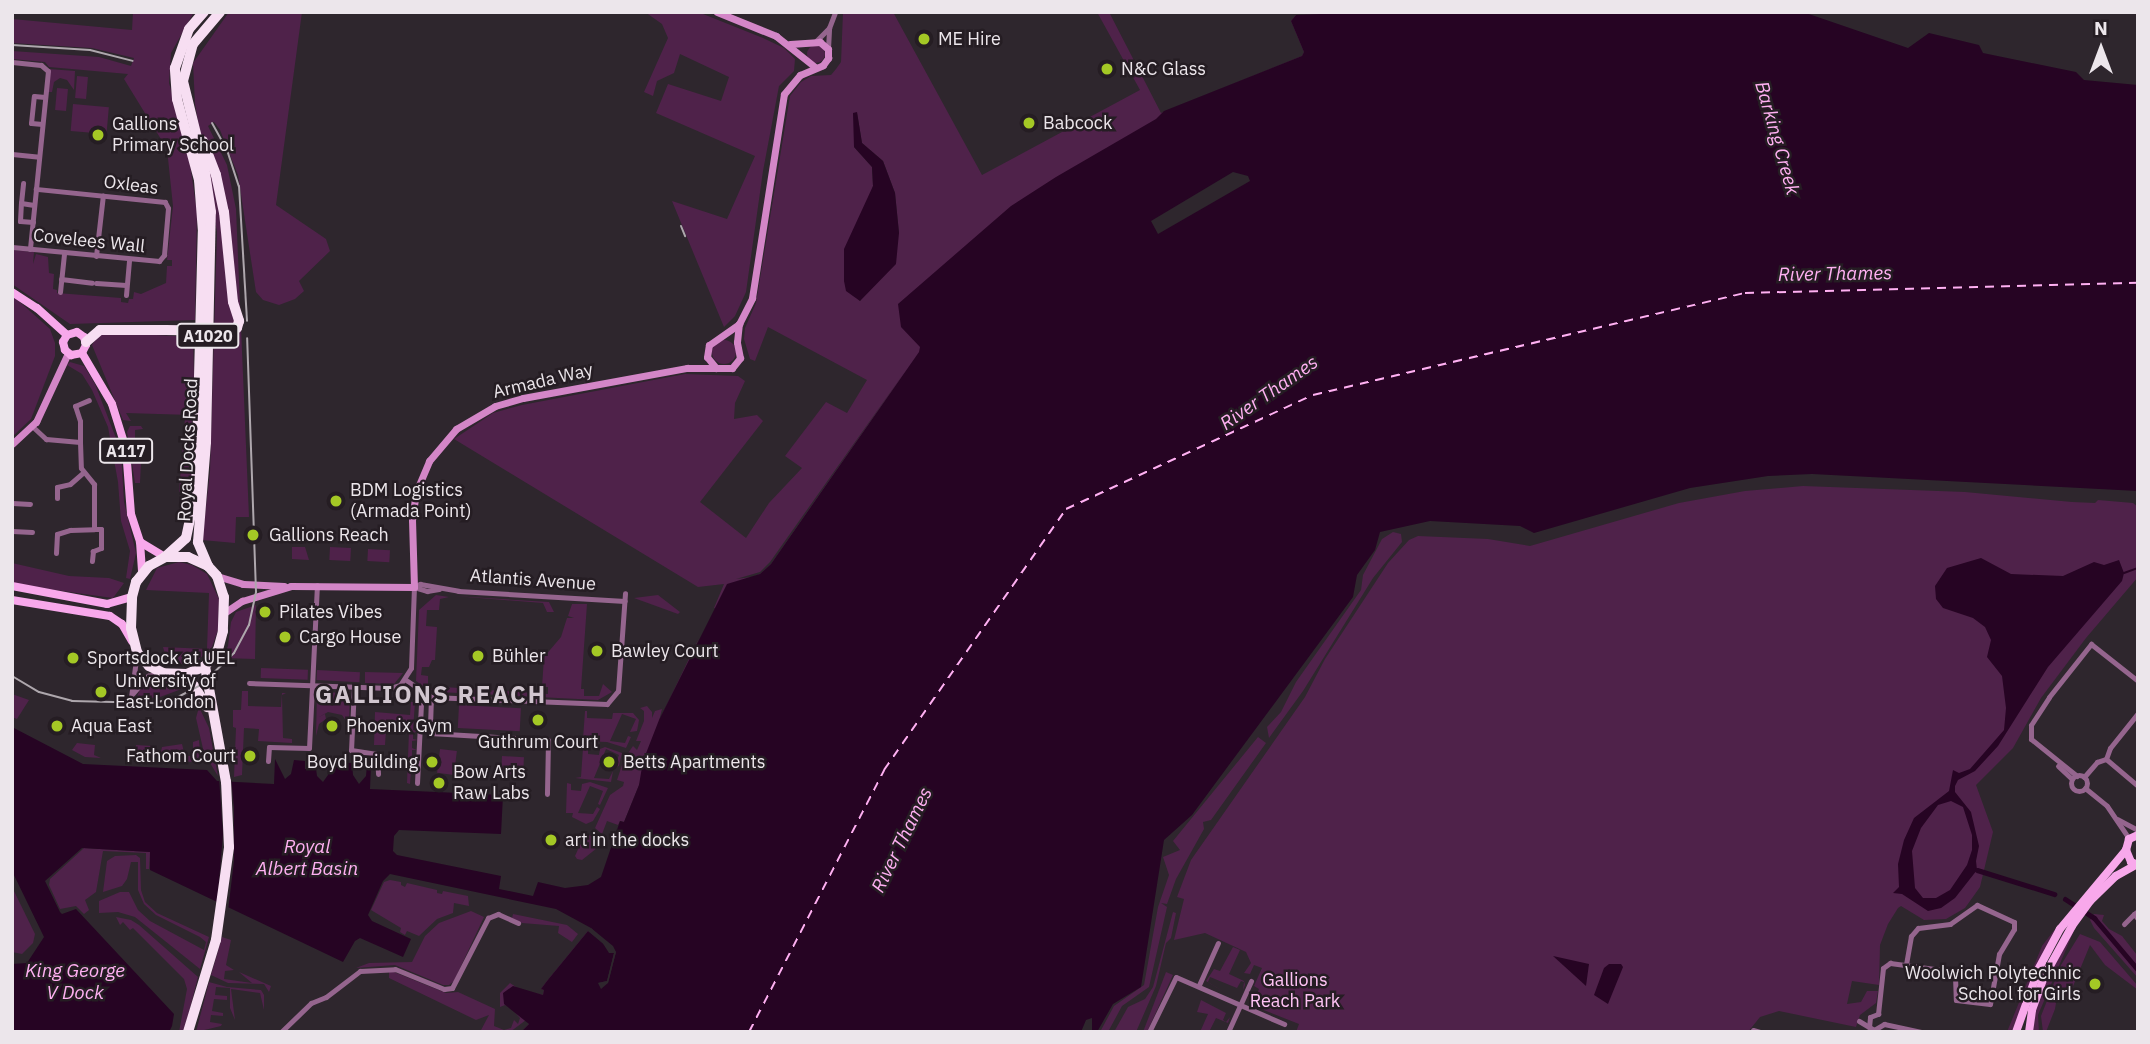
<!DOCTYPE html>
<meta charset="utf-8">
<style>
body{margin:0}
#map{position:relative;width:2150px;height:1044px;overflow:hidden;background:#2e262d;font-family:"IBM Plex Sans",sans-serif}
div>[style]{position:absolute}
.green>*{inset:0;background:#4f224a;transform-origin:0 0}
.round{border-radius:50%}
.water>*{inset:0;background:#260423}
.pier>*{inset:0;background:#2e262d}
.stream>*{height:2px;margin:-1px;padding:0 1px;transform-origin:1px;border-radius:1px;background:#260423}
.canal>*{height:5px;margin:-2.5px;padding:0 2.5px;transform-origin:2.5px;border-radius:2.5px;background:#260423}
.ferry>*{height:2px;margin-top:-1px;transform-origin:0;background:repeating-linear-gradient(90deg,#ffb0f2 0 9px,transparent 0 16px)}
.street>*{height:5px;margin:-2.5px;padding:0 2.5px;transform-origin:2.5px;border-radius:2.5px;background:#95658e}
.street>.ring{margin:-2.5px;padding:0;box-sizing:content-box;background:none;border:5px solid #95658e;border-radius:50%}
.secondary>*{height:7px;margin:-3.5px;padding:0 3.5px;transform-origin:3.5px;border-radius:3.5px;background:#d386c7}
.primary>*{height:8px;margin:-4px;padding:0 4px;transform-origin:4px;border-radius:4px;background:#f8a8eb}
.highway>*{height:10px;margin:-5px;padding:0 5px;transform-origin:5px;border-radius:5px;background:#f7def2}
.tram>*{height:2px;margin:-1px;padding:0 1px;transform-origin:1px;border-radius:1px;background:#aea7ad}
.highway-bridge>*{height:10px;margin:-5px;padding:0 5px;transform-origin:5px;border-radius:5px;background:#f7def2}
.dots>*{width:19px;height:19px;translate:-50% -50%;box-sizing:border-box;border:4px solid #251d23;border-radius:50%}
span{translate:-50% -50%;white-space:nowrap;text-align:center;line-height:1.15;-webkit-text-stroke:5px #251d23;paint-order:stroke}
.shield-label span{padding:2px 5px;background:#251d23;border:2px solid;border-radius:5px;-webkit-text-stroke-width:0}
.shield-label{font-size:16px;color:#ece6eb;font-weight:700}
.poi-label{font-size:18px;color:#ece6eb}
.left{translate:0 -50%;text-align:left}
.right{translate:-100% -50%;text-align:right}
.street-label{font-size:18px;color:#ece6eb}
.park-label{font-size:18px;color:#ffc3f5}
.water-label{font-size:19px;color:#ffb0f2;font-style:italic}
.district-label{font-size:24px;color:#d1c6cf;font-weight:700;letter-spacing:2px}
.frame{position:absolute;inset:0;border:14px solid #ece6eb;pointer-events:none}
.north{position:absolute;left:2066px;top:14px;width:70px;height:70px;-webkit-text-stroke:5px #251d23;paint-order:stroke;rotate:0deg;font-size:19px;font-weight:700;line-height:28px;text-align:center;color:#ece6eb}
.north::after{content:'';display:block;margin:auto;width:24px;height:32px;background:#ece6eb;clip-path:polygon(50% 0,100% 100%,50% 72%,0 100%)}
</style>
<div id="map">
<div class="green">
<div style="clip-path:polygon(133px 12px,194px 12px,171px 53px,169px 83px,188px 150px,197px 212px,195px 320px,70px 324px,12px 284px,12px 250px,34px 252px,33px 264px,36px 254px,48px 257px,49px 273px,54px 274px,53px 289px,57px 290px,57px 293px,121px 298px,121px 302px,128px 303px,129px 299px,133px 299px,134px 292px,141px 294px,166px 283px,167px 266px,172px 266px,172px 260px,167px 260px,173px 206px,167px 149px,124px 79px,128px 74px,49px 67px,45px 62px,12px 59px,12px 51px,99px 57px,131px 66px,134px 58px,92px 48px,12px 43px,12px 19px,132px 30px)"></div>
<div style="clip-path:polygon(229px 12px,302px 12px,276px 205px,326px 239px,330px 251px,299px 281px,304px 291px,295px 299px,279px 305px,263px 300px,256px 292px,238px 175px,220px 130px,214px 122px,208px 126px,227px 165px,236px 209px,249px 517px,236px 517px,235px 543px,202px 540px,210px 472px,217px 232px,195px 104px,193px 63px)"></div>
<div style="clip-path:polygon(645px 12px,698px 12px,763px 38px,784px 48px,795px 59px,794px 71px,779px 86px,763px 171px,746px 292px,735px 316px,724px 327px,672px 201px,727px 219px,755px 156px,656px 113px,668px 84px,721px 101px,729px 77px,680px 54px,674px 73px,657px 81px,653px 96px,644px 92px,668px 38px,662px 24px)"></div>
<div style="clip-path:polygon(evenodd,843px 12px,893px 12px,982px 175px,1140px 90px,1097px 12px,1109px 12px,1161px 113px,1302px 56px,1304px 52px,1291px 21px,1296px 15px,1568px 12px,776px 618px,714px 608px,724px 584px,698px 587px,454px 439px,493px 413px,522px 405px,685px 374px,738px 376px,745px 381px,735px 403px,734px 419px,757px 415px,763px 421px,700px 502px,746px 538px,769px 503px,802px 468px,785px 456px,826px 402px,847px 413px,867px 380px,768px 327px,755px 361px,750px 359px,744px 339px,745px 328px,756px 303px,790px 96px,801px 82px,811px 76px,831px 75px,836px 69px,841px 62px,843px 12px,857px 113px,862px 143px,883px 161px,895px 193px,899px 233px,860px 301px,844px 281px,873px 186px,872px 167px,854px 147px,857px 113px,843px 12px,906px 370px,771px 564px,760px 574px,752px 577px,736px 579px,760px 572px,770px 562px,906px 370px)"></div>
<div class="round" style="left:807px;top:45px;width:18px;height:18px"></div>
<div style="clip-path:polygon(49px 69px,75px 71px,74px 90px,67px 80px,60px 78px,54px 82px,52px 92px,48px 92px)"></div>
<div style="left:77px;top:76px;width:11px;height:22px;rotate:5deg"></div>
<div style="left:57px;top:88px;width:11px;height:22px;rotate:5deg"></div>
<div style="left:73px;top:104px;width:36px;height:27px;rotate:5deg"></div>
<div style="clip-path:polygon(12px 295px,50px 329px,55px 343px,55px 356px,31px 419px,12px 437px)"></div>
<div style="clip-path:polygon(119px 333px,193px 337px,195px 415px,192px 415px,191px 487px,179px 492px,185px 418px,191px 415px,126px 413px,131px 421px,123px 420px,92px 345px,98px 335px)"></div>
<div class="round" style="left:712px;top:340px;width:24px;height:24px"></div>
<div style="clip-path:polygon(70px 362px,84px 366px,95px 384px,121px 451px,124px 502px,136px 553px,130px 579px,126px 578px,130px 551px,121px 521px,118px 482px,108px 427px,92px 390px,82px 374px,67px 365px)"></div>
<div style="clip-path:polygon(130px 426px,141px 426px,143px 429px,135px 430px,135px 449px,139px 449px,139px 460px,145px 461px,141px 462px,140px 483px,135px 483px,127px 432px)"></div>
<div style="clip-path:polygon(1803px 486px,1965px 492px,2072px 502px,2095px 503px,2098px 500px,2133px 503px,2138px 507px,2138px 577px,2086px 638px,2041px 698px,2013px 748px,1976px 785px,1993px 832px,1980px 887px,1965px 908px,1946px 919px,1924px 920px,1901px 906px,1898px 908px,1888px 924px,1880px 945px,1879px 985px,1852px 981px,1847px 1004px,1861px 1002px,1867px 991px,1878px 991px,1876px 1003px,1860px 1015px,1856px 1027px,1779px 1011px,1760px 1017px,1748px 1032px,1296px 1032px,1299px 1024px,1261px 1009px,1264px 1000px,1256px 996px,1259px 989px,1254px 986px,1262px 968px,1254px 965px,1250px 974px,1244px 973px,1251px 963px,1246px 952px,1205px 933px,1174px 940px,1184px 899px,1177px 897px,1191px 860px,1305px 697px,1325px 659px,1388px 563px,1409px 540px,1418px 536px,1488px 539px,1530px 546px,1679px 503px,1745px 491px)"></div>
<div style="clip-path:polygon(1393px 532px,1401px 534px,1402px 542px,1373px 578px,1303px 691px,1269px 738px,1267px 727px,1281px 712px,1296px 682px,1361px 590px,1363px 575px,1382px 539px)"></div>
<div style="clip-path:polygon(292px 547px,305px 547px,309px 560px,292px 559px)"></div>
<div style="left:330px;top:547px;width:21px;height:13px;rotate:3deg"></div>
<div style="left:368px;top:549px;width:22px;height:12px;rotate:3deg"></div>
<div style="clip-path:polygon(179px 562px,192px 565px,207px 574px,219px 599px,218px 630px,212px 647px,196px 662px,181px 664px,168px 664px,163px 647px,207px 649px,209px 593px,146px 590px,157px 568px)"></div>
<div style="clip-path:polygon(12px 563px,69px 576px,109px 578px,124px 583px,113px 598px,12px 584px)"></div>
<div style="clip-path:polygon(436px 595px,449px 597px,440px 599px,439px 610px,427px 610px,426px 626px,437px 627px,435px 660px,432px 660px,429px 667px,422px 667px,421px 675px,428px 676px,428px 686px,433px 690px,444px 687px,548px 694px,548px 687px,542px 687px,544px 657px,561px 637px,567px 618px,574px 618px,568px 616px,572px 604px,587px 604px,581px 689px,584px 689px,584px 696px,599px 696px,603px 684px,612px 692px,598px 700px,438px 692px,426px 688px,416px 681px,419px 610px)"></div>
<div style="clip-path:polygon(658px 595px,680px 612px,678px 614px,634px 598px)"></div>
<div style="clip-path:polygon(454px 596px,549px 602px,554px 612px,547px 612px,543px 603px)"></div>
<div style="clip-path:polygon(256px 605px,255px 659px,222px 658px,228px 646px,231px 622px,236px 612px)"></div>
<div style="clip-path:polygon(699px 638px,624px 822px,620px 821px,618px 825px,607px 821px,602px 834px,595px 828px,610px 795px,623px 786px,624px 782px,617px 780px,624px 759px,633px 746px,637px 750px,641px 741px,636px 741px,644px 721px,644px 711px,640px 708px,647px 706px,652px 712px,652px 718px,655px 711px,662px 709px,659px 721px)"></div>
<div style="left:261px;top:668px;width:47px;height:10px;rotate:2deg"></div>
<div style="left:317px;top:670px;width:43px;height:10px;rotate:3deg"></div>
<div style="clip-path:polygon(365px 672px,403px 673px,394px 684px,365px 683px)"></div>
<div style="clip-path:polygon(155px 678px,183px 684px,187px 687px,160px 697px,136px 699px,141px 687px)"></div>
<div style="clip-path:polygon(242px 691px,248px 691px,248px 706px,281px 707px,282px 693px,286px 693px,282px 695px,283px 738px,292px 739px,292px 743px,258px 741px,259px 729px,244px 728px,242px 775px,234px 777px,236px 728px,233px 727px,233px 710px,241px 710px)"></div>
<div style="clip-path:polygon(317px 692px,350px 693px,349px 725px,342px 715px,328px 712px,319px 717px,325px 714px,326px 719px,319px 724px,316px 736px)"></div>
<div style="clip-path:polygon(12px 694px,29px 700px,17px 719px,12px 717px)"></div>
<div style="clip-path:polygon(411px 702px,415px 702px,413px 730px,418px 731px,413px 733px,413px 739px,418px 740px,412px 741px,412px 748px,417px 750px,412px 750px,412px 757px,416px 758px,412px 759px,411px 768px,416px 770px,411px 770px,410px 784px,407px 783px,409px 731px,386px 730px,385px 745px,374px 745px,375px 712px,410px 715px)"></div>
<div style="left:459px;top:705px;width:62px;height:23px;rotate:3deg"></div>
<div style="clip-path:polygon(199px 707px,209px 728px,218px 776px,210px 763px,206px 762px,196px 718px)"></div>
<div style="clip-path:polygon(585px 711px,587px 711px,587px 718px,612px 719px,613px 713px,633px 713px,639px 720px,638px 726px,637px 731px,630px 732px,636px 719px,622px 714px,610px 741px,625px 743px,628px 736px,631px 737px,626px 748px,607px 742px,579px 741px,583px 739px)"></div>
<div style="clip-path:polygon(1258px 737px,1266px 743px,1211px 820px,1203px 822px,1204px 829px,1176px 879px,1167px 904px,1161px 903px,1167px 907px,1149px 987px,1122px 1006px,1108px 1032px,1100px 1032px,1114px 1006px,1144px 985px,1158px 907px,1169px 875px,1163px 857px,1180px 850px,1173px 841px)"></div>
<div style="clip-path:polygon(199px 740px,201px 762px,159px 761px,134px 759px,136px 745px,152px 746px,151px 759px,159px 761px,162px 747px,182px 744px,185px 756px,193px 756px,193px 742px)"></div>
<div style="clip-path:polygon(77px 743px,95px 745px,94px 755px,101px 758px,85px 757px,72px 750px)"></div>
<div style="clip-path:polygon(605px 747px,622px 753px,619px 766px,614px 768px,619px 755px,606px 749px,594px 778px,609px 779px,613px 771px,611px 782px,575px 778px,581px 777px,583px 748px,588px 748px,588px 754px,599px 755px,600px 749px)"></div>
<div style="left:440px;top:749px;width:17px;height:24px;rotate:7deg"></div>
<div style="left:502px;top:756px;width:22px;height:18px;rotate:3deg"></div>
<div style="clip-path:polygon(590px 782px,608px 788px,600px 805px,598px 804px,603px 791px,590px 786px,578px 813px,593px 814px,597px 807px,600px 809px,593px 821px,586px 824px,572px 817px,573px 813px,566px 813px,567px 783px,571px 784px,571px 790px,581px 791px,582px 784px)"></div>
<div style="clip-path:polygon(589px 835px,599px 842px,597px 848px,582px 860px,577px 859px,575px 856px,580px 845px)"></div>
<div style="clip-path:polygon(84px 848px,150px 852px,149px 869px,146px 869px,146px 853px,103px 851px,96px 892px,85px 900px,89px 910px,84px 914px,76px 906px,60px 909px,49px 885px,50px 879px)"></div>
<div style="clip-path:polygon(136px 855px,140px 858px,141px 890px,145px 902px,157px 913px,209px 937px,200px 969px,135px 917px,118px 912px,99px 913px,99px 901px,120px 892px,129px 892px,138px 910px,150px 921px,204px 950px,206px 942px,200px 937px,156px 915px,144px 904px,138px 890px,138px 862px,131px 862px,127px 879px,122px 886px,103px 892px,107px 861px,115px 856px)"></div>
<div style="clip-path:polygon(390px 880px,401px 882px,401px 885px,405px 887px,407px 883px,437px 890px,437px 893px,442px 894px,443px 891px,468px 896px,469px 906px,454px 903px,453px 913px,437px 919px,419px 936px,407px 931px,405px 935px,400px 932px,401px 928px,371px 910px,384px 882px)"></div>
<div style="clip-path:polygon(12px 887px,35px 934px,33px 943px,22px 954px,12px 952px)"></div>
<div style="clip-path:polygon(471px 911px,484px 917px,454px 981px,449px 985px,443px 985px,395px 965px,356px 968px,369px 963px,412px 962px,425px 936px,439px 923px)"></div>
<div style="clip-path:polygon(1173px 912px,1176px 913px,1171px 938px,1166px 943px,1156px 986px,1136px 1032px,1114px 1032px,1128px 1007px,1145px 999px,1153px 987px)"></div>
<div style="clip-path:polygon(513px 914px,567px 925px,578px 934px,572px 942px,558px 933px,559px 926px,522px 923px,512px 918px)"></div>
<div style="clip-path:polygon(2094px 914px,2104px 915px,2102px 921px,2109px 929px,2122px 936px,2137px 955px,2138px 978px,2094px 928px,2090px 920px)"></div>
<div style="clip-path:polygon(116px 917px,131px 920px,139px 925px,198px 977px,184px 1032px,179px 1032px,187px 989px,184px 979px,133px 928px,130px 930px,123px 922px,120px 925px)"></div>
<div style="clip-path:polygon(2076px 926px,2038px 1015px,2039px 1032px,2033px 1032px,2036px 1008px,2048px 975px)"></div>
<div style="clip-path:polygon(2055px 929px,2013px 1029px,2007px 1032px,2042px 946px)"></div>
<div style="clip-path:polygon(588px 931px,599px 971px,521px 1032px,529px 1024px,526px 1020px,510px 1032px,480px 1032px,489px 1015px,476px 1020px,389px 978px,389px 972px,394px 972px,446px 993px,458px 992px,495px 1009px,494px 1026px,504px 1030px,511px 1028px,514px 1020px,518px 1024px,520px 1018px,511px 1008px,505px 1005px,500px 1007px,500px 993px,510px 983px,519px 989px,543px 995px,544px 990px,541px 989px,547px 981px)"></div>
<div style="clip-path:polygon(2080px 934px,2100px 942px,2138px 986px,2138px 990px,2105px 965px,2090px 945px,2069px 996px,2057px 997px,2055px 1009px,2046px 1032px,2043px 1032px,2041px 1016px,2061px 965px)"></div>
<div style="clip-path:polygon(222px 937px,231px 940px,226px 965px,234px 970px,225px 971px,224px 979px,252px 983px,239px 972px,271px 986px,269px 992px,264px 984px,228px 983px,211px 975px)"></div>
<div style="clip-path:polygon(1233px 947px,1240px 950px,1229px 974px,1244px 981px,1245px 985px,1243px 990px,1244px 982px,1241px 981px,1237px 988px,1210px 977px,1208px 982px,1229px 995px,1206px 981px,1214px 969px,1220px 971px)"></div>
<div style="clip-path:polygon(1166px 972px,1173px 975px,1147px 1032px,1143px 1032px)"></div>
<div style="clip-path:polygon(209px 982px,227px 987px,261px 990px,264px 995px,264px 1010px,260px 993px,231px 989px,235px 1020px,230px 1008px,230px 988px,216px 987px,215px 995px,227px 996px,227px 1000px,214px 999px,212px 1011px,223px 1013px,223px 1016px,211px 1015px,210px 1022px,222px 1024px,221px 1026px,196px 1032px)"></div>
<div style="clip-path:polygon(1201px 1000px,1226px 1013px,1223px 1020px,1226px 1022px,1230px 1017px,1228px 1023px,1216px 1018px,1209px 1032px,1200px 1032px,1208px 1014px,1197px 1012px)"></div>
</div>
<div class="water">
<div style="clip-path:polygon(1371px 12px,1803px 12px,1908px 48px,1929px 33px,1979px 45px,1983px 53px,2076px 72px,2084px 80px,2138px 85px,2138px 491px,1812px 474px,1768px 476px,1690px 488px,1534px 533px,1520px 526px,1430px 521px,1380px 532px,1375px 550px,1357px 575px,1353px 597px,1192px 815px,1164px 840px,1141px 987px,1113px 1004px,1097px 1032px,1092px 1032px,1092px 1018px,1086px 1020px,1081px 1032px,521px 1032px,529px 1024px,504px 1004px,503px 993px,513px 986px,543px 995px,544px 990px,541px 989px,547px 981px,588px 931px,614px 953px,607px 981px,598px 983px,608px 983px,616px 952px,591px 928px,556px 909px,390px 874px,383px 881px,368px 915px,372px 921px,411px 939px,403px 957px,360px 938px,355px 941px,343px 962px,150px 870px,150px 852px,82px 848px,45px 881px,60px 912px,62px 914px,76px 909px,174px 1014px,172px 1026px,169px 1032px,12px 1032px,12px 964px,27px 963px,44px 937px,12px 871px,12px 727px,83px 764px,207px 770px,217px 781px,274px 784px,275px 759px,285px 779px,291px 774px,294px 760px,305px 761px,305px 769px,310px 769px,310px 761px,315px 761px,317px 776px,323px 782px,328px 775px,331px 762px,352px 763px,353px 775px,359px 784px,366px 776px,367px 765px,371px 764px,370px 789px,503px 795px,501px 834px,399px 830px,394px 836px,393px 851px,397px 855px,501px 876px,499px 889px,533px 896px,538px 882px,565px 888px,588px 885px,601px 877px,620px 821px,624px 822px,639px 785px,643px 761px,659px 720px,727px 584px,760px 574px,771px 564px,919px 352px,920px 347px,901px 327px,898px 304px,1011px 206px,1056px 177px,1156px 119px,1164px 111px,1302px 56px,1304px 52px,1291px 21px,1296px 15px)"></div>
<div style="clip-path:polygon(857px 112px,862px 143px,883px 161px,895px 193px,899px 233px,896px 264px,860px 301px,846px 291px,844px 281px,844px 249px,873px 186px,872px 167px,854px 147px,853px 113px)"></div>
<div style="clip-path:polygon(evenodd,1981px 558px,2011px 574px,2063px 576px,2094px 562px,2104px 565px,2119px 560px,2124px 573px,2122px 581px,2048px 667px,1998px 746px,1975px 771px,1958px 780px,1955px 786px,1955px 792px,1971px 812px,1979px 846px,1976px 861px,1977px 870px,1955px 898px,1941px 908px,1928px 911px,1902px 894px,1893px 893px,1899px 887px,1898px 864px,1904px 840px,1914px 818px,1949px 791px,1953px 770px,1959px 773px,1970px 769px,2004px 730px,2006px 708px,2002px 676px,1987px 657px,1991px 640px,1985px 627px,1973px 618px,1943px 608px,1936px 599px,1935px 586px,1947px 568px,1981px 558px,1951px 801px,1963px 807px,1972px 835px,1972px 850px,1967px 865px,1950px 890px,1936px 898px,1923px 898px,1915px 888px,1912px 851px,1921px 828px,1938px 805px,1951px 801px)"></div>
<div style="clip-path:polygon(1553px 956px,1589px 964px,1586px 986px)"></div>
<div style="clip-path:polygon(1609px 964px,1621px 964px,1623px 967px,1608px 1004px,1594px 995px,1604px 968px)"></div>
</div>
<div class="pier">
<div style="clip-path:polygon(1233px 172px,1248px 176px,1250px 181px,1158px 234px,1151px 221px)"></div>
<div style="clip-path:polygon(219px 778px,231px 778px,234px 807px,234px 861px,228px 911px,217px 905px,223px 834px)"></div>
<div style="clip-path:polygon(591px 928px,613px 946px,616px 952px,608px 983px,601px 989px,598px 983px,607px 981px,614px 953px,609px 953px,602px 942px,588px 931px)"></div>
</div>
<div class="stream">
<div style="left:2124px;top:573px;width:15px;rotate:-20deg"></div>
</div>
<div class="canal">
<div style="left:1977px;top:870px;width:81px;rotate:17.3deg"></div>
<div style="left:2065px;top:899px;width:35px;rotate:33deg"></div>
<div style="left:2094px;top:918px;width:68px;rotate:49.8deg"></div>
</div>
<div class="ferry">
<div style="left:749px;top:1032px;width:295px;rotate:-62.7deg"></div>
<div style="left:884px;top:770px;width:318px;rotate:-55.1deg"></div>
<div style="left:1066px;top:509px;width:272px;rotate:-24.8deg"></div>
<div style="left:1313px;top:395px;width:444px;rotate:-13.3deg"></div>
<div style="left:1745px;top:293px;width:393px;rotate:-1.5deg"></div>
</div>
<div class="street">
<div style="left:815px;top:42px;width:20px;rotate:-45deg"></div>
<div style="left:828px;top:49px;width:21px;rotate:-87deg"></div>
<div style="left:829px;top:28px;width:17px;rotate:-69deg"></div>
<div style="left:12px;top:62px;width:29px;rotate:6deg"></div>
<div style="left:41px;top:65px;width:9px;rotate:41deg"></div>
<div style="left:48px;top:71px;width:179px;rotate:95.8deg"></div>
<div style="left:42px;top:124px;width:11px;rotate:-175deg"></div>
<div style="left:31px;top:123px;width:27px;rotate:-84deg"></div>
<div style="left:34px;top:96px;width:11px;rotate:5deg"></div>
<div style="left:12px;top:154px;width:27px;rotate:6deg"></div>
<div style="left:21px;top:203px;width:20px;rotate:-84deg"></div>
<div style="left:33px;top:222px;width:13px;rotate:-176deg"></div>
<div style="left:20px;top:221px;width:18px;rotate:-87deg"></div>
<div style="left:21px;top:203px;width:13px;rotate:9deg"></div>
<div style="left:12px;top:247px;width:148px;rotate:5.4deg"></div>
<div style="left:159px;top:261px;width:8px;rotate:-50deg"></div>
<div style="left:164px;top:255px;width:47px;rotate:-85.1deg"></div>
<div style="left:168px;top:208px;width:7px;rotate:-117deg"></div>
<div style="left:165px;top:202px;width:130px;rotate:-174.2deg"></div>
<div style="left:96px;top:256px;width:61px;rotate:-83.5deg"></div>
<div style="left:61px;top:279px;width:31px;rotate:7deg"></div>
<div style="left:96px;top:283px;width:30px;rotate:4deg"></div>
<div style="left:60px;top:292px;width:39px;rotate:-84deg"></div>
<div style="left:126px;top:295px;width:36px;rotate:-85deg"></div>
<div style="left:33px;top:427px;width:18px;rotate:43deg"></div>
<div style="left:46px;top:439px;width:34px;rotate:5deg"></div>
<div style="left:80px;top:442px;width:26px;rotate:88deg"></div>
<div style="left:81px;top:468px;width:21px;rotate:51deg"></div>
<div style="left:94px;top:484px;width:45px;rotate:90deg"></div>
<div style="left:94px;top:529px;width:7px"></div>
<div style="left:101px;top:529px;width:19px;rotate:90deg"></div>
<div style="left:101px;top:548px;width:9px;rotate:159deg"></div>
<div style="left:93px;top:551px;width:10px;rotate:96deg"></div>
<div style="left:80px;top:442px;width:21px;rotate:-90deg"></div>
<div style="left:80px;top:421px;width:16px;rotate:-108deg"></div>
<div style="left:75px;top:406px;width:15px;rotate:-23deg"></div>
<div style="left:57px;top:498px;width:11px;rotate:-90deg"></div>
<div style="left:57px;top:487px;width:13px;rotate:-13deg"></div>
<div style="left:70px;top:484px;width:18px;rotate:-41deg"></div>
<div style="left:12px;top:503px;width:18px;rotate:3deg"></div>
<div style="left:12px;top:531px;width:20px;rotate:3deg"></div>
<div style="left:56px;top:553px;width:19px;rotate:-87deg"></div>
<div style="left:57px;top:534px;width:14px;rotate:-17deg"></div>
<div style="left:70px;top:530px;width:24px;rotate:-2deg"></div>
<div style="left:414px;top:587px;width:7px;rotate:-27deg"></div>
<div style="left:420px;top:584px;width:39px;rotate:10deg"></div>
<div style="left:458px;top:591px;width:167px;rotate:3.4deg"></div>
<div style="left:414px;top:587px;width:14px;rotate:17deg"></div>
<div style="left:427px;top:591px;width:12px;rotate:-9deg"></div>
<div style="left:406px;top:680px;width:30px;rotate:34deg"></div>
<div style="left:431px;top:697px;width:176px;rotate:2.3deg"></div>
<div style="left:607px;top:704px;width:17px;rotate:-50deg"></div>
<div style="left:618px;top:691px;width:98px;rotate:-85.9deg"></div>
<div style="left:249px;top:683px;width:141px;rotate:2deg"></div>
<div style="left:390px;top:688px;width:10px;rotate:-17deg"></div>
<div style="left:400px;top:685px;width:20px;rotate:-57deg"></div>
<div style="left:411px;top:668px;width:81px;rotate:-87.9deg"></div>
<div style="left:354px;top:687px;width:63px;rotate:92.7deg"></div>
<div style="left:351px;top:750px;width:26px;rotate:9deg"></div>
<div style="left:377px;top:754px;width:20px;rotate:87deg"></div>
<div style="left:133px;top:693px;width:23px;rotate:-49deg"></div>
<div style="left:148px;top:676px;width:12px;rotate:-14deg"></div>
<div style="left:131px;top:697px;width:45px;rotate:-82.4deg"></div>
<div style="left:431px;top:697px;width:36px;rotate:92deg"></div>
<div style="left:430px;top:733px;width:118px;rotate:3.4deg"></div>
<div style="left:548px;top:740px;width:54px;rotate:91.1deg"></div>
<div style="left:2106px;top:759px;width:42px;rotate:40.2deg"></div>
<div style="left:268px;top:761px;width:14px;rotate:-86deg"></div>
<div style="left:269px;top:747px;width:40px;rotate:1.4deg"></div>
<div style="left:309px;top:748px;width:163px;rotate:-87.2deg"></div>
<div style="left:2058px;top:766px;width:19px;rotate:43deg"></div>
<div class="ring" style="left:2071px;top:775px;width:11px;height:11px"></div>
<div style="left:2077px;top:776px;width:59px;rotate:-141.2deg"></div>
<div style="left:2031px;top:739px;width:14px;rotate:-90deg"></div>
<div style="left:2031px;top:725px;width:33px;rotate:-57deg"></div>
<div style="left:2049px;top:697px;width:68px;rotate:-51.6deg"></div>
<div style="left:2091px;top:644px;width:60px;rotate:38.2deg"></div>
<div style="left:2084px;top:777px;width:20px;rotate:-49deg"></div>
<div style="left:2097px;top:762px;width:9px;rotate:-18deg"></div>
<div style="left:2106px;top:759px;width:12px;rotate:-70deg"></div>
<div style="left:2110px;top:748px;width:45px;rotate:-51.3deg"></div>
<div style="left:417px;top:783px;width:78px;rotate:-87.1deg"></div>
<div style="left:2085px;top:788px;width:28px;rotate:39deg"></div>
<div style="left:2107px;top:806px;width:40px;rotate:56deg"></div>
<div style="left:2117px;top:819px;width:24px;rotate:28deg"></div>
<div style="left:2138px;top:911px;width:5px;rotate:143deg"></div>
<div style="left:2134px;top:914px;width:6px;rotate:51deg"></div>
<div style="left:2124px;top:924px;width:14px;rotate:-45deg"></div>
<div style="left:1199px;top:985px;width:46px;rotate:-65.7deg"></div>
<div style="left:1878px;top:1014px;width:46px;rotate:-83.8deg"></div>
<div style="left:1883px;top:968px;width:9px;rotate:-36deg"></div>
<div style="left:1890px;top:963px;width:60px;rotate:7.7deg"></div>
<div style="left:1949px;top:971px;width:8px;rotate:40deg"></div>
<div style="left:1955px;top:976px;width:24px;rotate:88deg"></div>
<div style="left:1956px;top:1000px;width:34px;rotate:7deg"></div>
<div style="left:1990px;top:1004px;width:51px;rotate:-79.8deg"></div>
<div style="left:1999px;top:954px;width:29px;rotate:-59deg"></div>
<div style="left:2014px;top:929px;width:7px;rotate:-90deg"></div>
<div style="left:2014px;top:922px;width:41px;rotate:-155.3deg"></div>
<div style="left:1977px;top:905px;width:33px;rotate:145deg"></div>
<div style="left:1950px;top:924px;width:32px;rotate:173deg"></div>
<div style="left:1918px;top:928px;width:11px;rotate:131deg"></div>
<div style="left:1911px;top:936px;width:29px;rotate:100deg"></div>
<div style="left:1859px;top:1021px;width:17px;rotate:31deg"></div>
<div style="left:1874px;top:1030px;width:12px;rotate:-31deg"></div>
<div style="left:1884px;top:1024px;width:39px;rotate:12deg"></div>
<div style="left:1869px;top:1027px;width:10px;rotate:-84deg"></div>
<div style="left:1870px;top:1017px;width:9px;rotate:-21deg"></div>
<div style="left:1753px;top:1030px;width:7px;rotate:16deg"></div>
<div style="left:281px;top:1032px;width:42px;rotate:-44deg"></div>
<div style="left:311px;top:1003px;width:16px;rotate:-22deg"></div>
<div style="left:326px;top:997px;width:43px;rotate:-37.4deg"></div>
<div style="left:360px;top:971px;width:35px;rotate:-3deg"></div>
<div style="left:395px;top:969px;width:53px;rotate:22.2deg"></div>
<div style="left:444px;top:989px;width:8px;rotate:-7deg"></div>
<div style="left:452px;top:988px;width:79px;rotate:-62.8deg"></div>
<div style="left:488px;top:918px;width:11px;rotate:-22deg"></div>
<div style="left:498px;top:914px;width:22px;rotate:24deg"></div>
<div style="left:1149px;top:1032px;width:61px;rotate:-63.9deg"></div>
<div style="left:1176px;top:977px;width:118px;rotate:23.5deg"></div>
<div style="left:1228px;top:1032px;width:56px;rotate:-65.7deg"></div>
</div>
<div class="secondary">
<div style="left:717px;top:12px;width:64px;rotate:22.1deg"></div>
<div style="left:776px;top:36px;width:50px;rotate:38.5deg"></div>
<div style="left:716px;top:368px;width:14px;rotate:-129deg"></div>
<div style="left:707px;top:357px;width:12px;rotate:-81deg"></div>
<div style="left:709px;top:345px;width:37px;rotate:-35deg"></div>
<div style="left:739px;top:324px;width:29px;rotate:-63deg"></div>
<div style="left:752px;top:298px;width:206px;rotate:-81.1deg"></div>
<div style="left:784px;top:94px;width:25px;rotate:-50deg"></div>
<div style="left:800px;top:75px;width:25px;rotate:-23deg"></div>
<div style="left:823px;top:65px;width:9px;rotate:-54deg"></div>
<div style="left:828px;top:58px;width:9px;rotate:-90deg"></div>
<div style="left:828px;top:49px;width:11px;rotate:-139deg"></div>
<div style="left:820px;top:42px;width:30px;rotate:176deg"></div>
<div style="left:12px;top:444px;width:33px;rotate:-43deg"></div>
<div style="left:36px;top:422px;width:76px;rotate:-65.1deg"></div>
<div style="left:217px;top:576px;width:27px;rotate:17deg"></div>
<div style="left:243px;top:584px;width:41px;rotate:2.8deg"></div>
<div style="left:224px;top:613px;width:22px;rotate:-34deg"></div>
<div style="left:242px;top:601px;width:51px;rotate:-17deg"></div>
<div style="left:291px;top:586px;width:123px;rotate:0.5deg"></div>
<div style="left:414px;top:587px;width:67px;rotate:-91.7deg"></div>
<div style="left:412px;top:520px;width:28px;rotate:-82deg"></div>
<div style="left:416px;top:492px;width:34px;rotate:-67deg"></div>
<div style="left:429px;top:461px;width:42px;rotate:-49.8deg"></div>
<div style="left:456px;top:429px;width:45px;rotate:-30.5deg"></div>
<div style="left:495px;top:406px;width:29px;rotate:-16deg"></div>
<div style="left:523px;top:398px;width:167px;rotate:-10.4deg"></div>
<div style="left:687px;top:368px;width:45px"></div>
<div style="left:732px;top:368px;width:13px;rotate:-51deg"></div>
<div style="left:740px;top:358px;width:16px;rotate:-101deg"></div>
<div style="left:737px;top:342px;width:18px;rotate:-84deg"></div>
</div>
<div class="primary">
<div style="left:12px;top:292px;width:30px;rotate:33deg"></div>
<div style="left:37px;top:308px;width:40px;rotate:42deg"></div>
<div style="left:67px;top:335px;width:10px;rotate:-17deg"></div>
<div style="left:77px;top:332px;width:9px;rotate:36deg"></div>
<div style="left:84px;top:337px;width:8px;rotate:76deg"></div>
<div style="left:86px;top:345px;width:9px;rotate:117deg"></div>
<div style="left:67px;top:335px;width:8px;rotate:120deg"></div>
<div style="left:63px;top:342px;width:8px;rotate:76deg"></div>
<div style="left:65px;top:350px;width:8px;rotate:40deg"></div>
<div style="left:71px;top:355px;width:11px;rotate:-10deg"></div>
<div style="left:82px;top:353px;width:59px;rotate:59.5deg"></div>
<div style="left:112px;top:404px;width:47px;rotate:72.7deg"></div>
<div style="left:126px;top:449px;width:65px;rotate:85.6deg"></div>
<div style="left:131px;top:514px;width:29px;rotate:72deg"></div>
<div style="left:140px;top:542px;width:32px;rotate:86deg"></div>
<div style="left:140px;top:542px;width:29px;rotate:31deg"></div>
<div style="left:12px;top:586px;width:97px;rotate:10.7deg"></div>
<div style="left:107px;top:604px;width:26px;rotate:-16deg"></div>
<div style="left:12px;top:600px;width:99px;rotate:9.3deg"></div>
<div style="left:110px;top:616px;width:14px;rotate:34deg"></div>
<div style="left:122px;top:624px;width:20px;rotate:60deg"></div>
<div style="left:2138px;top:835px;width:10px;rotate:156deg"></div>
<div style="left:2129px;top:839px;width:11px;rotate:105deg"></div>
<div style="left:2126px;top:850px;width:13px;rotate:67deg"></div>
<div style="left:2131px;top:862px;width:8px;rotate:23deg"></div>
<div style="left:2016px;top:1032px;width:68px;rotate:-70.2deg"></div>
<div style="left:2039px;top:968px;width:44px;rotate:-61.7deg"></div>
<div style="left:2060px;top:929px;width:103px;rotate:-50.1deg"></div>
<div style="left:2029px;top:1032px;width:22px;rotate:-82deg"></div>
<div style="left:2032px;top:1010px;width:37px;rotate:-70deg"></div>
<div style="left:2045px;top:975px;width:56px;rotate:-61.1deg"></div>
<div style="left:2072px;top:926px;width:31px;rotate:-54deg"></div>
<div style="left:2090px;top:901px;width:36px;rotate:-44deg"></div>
<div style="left:2116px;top:876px;width:23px;rotate:-29deg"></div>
</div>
<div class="highway">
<div style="left:203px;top:141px;width:36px;rotate:69deg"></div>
<div style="left:216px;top:175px;width:38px;rotate:78deg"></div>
<div style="left:224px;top:212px;width:90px;rotate:84.3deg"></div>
<div style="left:233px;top:302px;width:20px;rotate:72deg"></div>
<div style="left:239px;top:321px;width:7px;rotate:106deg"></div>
<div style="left:237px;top:328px;width:15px;rotate:169deg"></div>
<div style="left:86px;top:342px;width:18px;rotate:-41deg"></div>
<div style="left:100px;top:330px;width:66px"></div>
<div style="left:165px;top:557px;width:28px;rotate:-42deg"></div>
<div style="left:186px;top:538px;width:48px;rotate:-78deg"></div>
<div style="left:196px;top:491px;width:259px;rotate:-88.5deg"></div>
<div style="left:203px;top:232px;width:52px;rotate:-94.4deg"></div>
<div style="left:199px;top:180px;width:84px;rotate:-105.2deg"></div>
<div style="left:177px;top:99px;width:31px;rotate:-94deg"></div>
<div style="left:175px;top:68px;width:41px;rotate:-70.3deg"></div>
<div style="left:189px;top:29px;width:23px;rotate:-49deg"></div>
<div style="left:165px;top:557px;width:23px"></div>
<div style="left:188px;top:557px;width:22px;rotate:24deg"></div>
<div style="left:208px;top:566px;width:13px;rotate:48deg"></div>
<div style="left:217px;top:576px;width:22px;rotate:72deg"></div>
<div style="left:224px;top:597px;width:34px;rotate:92deg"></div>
<div style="left:223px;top:631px;width:20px;rotate:105deg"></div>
<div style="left:218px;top:650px;width:21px;rotate:129deg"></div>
<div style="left:205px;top:666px;width:20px;rotate:156deg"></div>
<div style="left:187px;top:674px;width:24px;rotate:-178deg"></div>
<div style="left:163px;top:673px;width:16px;rotate:-153deg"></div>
<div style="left:149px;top:666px;width:18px;rotate:-131deg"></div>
<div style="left:137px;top:652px;width:25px;rotate:-104deg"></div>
<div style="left:131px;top:628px;width:31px;rotate:-88deg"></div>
<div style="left:132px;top:597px;width:16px;rotate:-75deg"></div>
<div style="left:136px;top:582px;width:21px;rotate:-51deg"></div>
<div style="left:149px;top:566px;width:18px;rotate:-29deg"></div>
<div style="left:208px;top:566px;width:26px;rotate:-113deg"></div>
<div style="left:198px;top:542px;width:100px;rotate:-85.4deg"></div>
<div style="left:206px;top:442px;width:230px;rotate:-88.8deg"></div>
<div style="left:211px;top:212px;width:47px;rotate:-98.7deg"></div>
<div style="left:204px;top:166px;width:88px;rotate:-103.9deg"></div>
<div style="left:183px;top:81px;width:38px;rotate:-75deg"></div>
<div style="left:193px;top:44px;width:42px;rotate:-49.8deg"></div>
<div style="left:179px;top:675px;width:19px;rotate:36deg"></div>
<div style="left:194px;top:686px;width:25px;rotate:58deg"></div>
<div style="left:188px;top:1032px;width:96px;rotate:-73.1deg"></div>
<div style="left:216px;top:940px;width:94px;rotate:-82deg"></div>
<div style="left:229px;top:847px;width:65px;rotate:-92.6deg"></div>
<div style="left:226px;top:782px;width:118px;rotate:-100.3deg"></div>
</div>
<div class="tram">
<div style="left:12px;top:45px;width:78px;rotate:3.7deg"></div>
<div style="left:90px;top:50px;width:44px;rotate:14.3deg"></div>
<div style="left:212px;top:123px;width:31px;rotate:61deg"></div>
<div style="left:227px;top:150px;width:38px;rotate:72deg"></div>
<div style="left:239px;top:186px;width:135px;rotate:86.6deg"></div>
<div style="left:681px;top:226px;width:11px;rotate:68deg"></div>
<div style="left:12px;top:676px;width:31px;rotate:31deg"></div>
<div style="left:39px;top:692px;width:34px;rotate:15deg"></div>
<div style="left:72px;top:701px;width:82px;rotate:1.4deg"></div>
<div style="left:154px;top:703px;width:25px;rotate:-14deg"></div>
<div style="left:178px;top:697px;width:26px;rotate:-28deg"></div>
<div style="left:201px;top:685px;width:46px;rotate:-44.1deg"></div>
<div style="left:234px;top:653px;width:32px;rotate:-62deg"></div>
<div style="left:249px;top:625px;width:34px;rotate:-78deg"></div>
<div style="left:256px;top:592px;width:254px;rotate:-92deg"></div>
</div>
<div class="highway-bridge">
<div style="left:166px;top:330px;width:56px;rotate:1deg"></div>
</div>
<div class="dots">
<div style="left:924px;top:39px;background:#a4c825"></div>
<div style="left:1107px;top:69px;background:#a4c825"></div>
<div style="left:1029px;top:123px;background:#a4c825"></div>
<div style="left:98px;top:135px;background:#a4c825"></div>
<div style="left:336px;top:501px;background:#a4c825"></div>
<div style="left:253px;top:535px;background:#a4c825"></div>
<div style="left:265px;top:612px;background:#a4c825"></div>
<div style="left:285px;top:637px;background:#a4c825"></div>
<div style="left:597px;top:651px;background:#a4c825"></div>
<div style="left:478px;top:656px;background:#a4c825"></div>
<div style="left:73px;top:658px;background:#a4c825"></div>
<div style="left:101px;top:692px;background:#a4c825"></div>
<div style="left:538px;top:720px;background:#a4c825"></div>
<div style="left:57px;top:726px;background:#a4c825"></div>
<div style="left:332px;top:726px;background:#a4c825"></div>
<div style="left:250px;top:756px;background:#a4c825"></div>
<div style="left:432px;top:762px;background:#a4c825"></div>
<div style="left:609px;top:762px;background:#a4c825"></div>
<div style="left:439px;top:783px;background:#a4c825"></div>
<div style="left:551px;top:840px;background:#a4c825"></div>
<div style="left:2095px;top:984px;background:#a4c825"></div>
</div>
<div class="shield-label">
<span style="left:208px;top:336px">A1020</span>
<span style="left:126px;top:451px">A117</span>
</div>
<div class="poi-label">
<span class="left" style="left:938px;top:39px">ME Hire</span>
<span class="left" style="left:1121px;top:69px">N&amp;C Glass</span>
<span class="left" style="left:1043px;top:123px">Babcock</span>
<span class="left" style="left:112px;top:135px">Gallions<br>Primary School</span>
<span class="left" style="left:350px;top:501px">BDM Logistics<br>(Armada Point)</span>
<span class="left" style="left:269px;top:535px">Gallions Reach</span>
<span class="left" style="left:279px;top:612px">Pilates Vibes</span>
<span class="left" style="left:299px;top:637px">Cargo House</span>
<span class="left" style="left:611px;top:651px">Bawley Court</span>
<span class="left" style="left:492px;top:656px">Bühler</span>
<span class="left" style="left:87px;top:658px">Sportsdock at UEL</span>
<span class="left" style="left:115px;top:692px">University of<br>East London</span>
<span class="left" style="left:71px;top:726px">Aqua East</span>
<span class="left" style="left:346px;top:726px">Phoenix Gym</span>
<span style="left:538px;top:742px">Guthrum Court</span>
<span class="right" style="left:236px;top:756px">Fathom Court</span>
<span class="right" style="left:418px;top:762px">Boyd Building</span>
<span class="left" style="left:623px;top:762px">Betts Apartments</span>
<span class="left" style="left:453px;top:783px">Bow Arts<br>Raw Labs</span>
<span class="left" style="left:565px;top:840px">art in the docks</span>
<span class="right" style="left:2081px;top:984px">Woolwich Polytechnic<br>School for Girls</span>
</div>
<div class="street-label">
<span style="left:131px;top:185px;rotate:7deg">Oxleas</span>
<span style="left:89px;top:241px;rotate:6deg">Covelees Wall</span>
<span style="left:543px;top:381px;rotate:-13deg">Armada Way</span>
<span style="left:188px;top:450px;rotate:-87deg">Royal Docks Road</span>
<span style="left:533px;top:580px;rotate:4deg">Atlantis Avenue</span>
</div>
<div class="park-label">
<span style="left:1295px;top:991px">Gallions<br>Reach Park</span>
</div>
<div class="water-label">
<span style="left:1777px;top:138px;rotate:74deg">Barking Creek</span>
<span style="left:1835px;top:274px;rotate:-1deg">River Thames</span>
<span style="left:1269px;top:393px;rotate:-35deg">River Thames</span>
<span style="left:902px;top:840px;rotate:-64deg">River Thames</span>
<span style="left:307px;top:858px">Royal<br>Albert Basin</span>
<span style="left:75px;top:982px">King George<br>V Dock</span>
</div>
<div class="district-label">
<span style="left:431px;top:695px">GALLIONS REACH</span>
</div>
<div class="frame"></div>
<div class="north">N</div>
</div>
